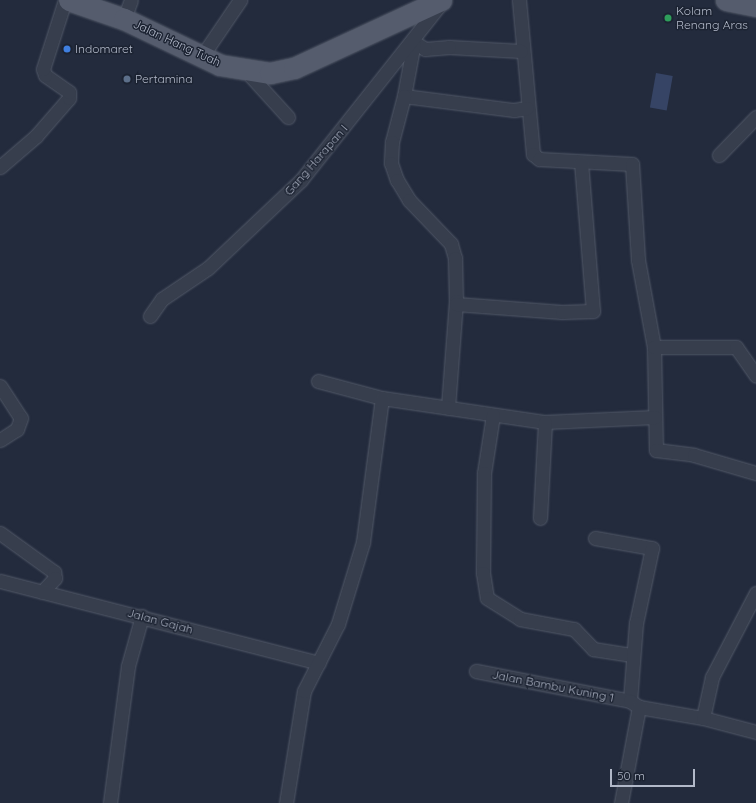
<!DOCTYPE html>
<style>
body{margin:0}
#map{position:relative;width:756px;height:803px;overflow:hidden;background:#232b3d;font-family:Quicksand,sans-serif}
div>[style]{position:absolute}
.water>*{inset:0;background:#364465;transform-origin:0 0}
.roads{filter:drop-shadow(0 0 1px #525968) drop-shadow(0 0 1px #525968)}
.minor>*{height:13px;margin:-6.5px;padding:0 6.5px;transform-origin:6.5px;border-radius:6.5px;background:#373e4d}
.primary>*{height:21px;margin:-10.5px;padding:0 10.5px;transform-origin:10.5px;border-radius:10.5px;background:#555c6d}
.dots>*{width:11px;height:11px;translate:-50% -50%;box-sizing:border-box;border:2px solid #1c2332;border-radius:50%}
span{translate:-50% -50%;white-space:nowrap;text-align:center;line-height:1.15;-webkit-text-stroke:3px #1c2332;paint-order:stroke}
.poi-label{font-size:12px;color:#b2b9c9}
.left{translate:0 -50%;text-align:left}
.street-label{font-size:12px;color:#b2b9c9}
.scale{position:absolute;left:610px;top:769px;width:85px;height:18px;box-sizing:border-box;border:2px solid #b2b9c9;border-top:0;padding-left:5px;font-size:12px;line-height:14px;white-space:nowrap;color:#b2b9c9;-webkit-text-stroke:3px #1c2332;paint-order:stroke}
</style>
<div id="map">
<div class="water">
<div style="left:656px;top:73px;width:17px;height:35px;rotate:10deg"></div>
</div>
<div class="roads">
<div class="minor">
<div style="left:519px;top:0;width:155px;rotate:84.8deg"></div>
<div style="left:533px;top:154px;width:8px;rotate:40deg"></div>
<div style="left:539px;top:159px;width:93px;rotate:3.1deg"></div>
<div style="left:632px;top:164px;width:96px;rotate:86.4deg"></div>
<div style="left:638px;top:260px;width:88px;rotate:79.6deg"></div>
<div style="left:654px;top:347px;width:103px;rotate:88.9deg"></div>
<div style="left:656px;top:450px;width:38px;rotate:7deg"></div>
<div style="left:694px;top:455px;width:65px;rotate:16.2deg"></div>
<div style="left:124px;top:19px;width:20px;rotate:-70deg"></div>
<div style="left:521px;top:51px;width:72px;rotate:-176.8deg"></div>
<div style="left:449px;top:47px;width:24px;rotate:175deg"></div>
<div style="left:425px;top:49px;width:13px;rotate:-148deg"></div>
<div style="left:414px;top:42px;width:55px;rotate:100.5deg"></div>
<div style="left:404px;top:96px;width:111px;rotate:7.3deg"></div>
<div style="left:514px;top:110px;width:13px;rotate:-9deg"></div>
<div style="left:202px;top:56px;width:68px;rotate:-55.8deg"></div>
<div style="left:247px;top:72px;width:61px;rotate:47.7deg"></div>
<div style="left:404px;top:96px;width:48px;rotate:104.6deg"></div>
<div style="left:392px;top:142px;width:21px;rotate:93deg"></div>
<div style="left:391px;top:163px;width:18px;rotate:71deg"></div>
<div style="left:397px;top:180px;width:23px;rotate:59deg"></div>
<div style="left:409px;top:200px;width:61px;rotate:46.3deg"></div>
<div style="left:451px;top:244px;width:15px;rotate:74deg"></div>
<div style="left:455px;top:258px;width:43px;rotate:88.7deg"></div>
<div style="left:456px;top:301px;width:107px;rotate:94.3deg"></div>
<div style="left:719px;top:155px;width:53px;rotate:-45.8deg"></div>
<div style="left:0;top:167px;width:48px;rotate:-40.7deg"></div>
<div style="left:36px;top:136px;width:50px;rotate:-49deg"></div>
<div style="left:69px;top:98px;width:6px;rotate:-90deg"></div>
<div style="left:69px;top:92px;width:29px;rotate:-145deg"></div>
<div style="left:45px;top:75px;width:6px;rotate:-108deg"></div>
<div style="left:43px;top:69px;width:72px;rotate:-72.3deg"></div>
<div style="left:456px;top:304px;width:106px;rotate:4.3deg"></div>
<div style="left:562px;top:312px;width:31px;rotate:-2deg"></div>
<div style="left:593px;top:311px;width:149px;rotate:-94.6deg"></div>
<div style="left:150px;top:316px;width:21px;rotate:-55deg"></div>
<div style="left:162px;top:299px;width:55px;rotate:-34deg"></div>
<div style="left:208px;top:268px;width:128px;rotate:-43.4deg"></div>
<div style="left:301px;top:180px;width:228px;rotate:-51.6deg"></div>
<div style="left:654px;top:347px;width:82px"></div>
<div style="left:736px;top:347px;width:35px;rotate:55deg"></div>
<div style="left:318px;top:381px;width:66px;rotate:14.9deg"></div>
<div style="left:382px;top:398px;width:165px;rotate:8.4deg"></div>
<div style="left:545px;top:422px;width:110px;rotate:-2.6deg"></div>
<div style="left:0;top:386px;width:38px;rotate:57deg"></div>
<div style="left:21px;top:418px;width:12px;rotate:110deg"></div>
<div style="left:17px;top:429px;width:20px;rotate:147deg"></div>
<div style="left:493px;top:415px;width:59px;rotate:98.8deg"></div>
<div style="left:484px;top:473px;width:100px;rotate:90.6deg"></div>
<div style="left:483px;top:573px;width:25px;rotate:81deg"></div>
<div style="left:487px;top:598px;width:39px;rotate:32deg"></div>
<div style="left:520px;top:619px;width:55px;rotate:10.5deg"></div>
<div style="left:574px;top:629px;width:28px;rotate:46deg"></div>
<div style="left:593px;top:649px;width:38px;rotate:9deg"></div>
<div style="left:540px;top:518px;width:96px;rotate:-87deg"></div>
<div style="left:0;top:533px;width:67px;rotate:35.8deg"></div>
<div style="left:54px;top:572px;width:6px;rotate:81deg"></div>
<div style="left:55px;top:578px;width:19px;rotate:133deg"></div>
<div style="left:595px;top:538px;width:58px;rotate:10deg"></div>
<div style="left:652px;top:548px;width:77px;rotate:102deg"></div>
<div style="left:636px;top:623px;width:78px;rotate:94.4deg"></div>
<div style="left:0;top:581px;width:329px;rotate:14.4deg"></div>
<div style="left:476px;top:671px;width:157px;rotate:11deg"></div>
<div style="left:630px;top:701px;width:11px;rotate:34deg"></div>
<div style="left:639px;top:707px;width:65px;rotate:9.8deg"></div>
<div style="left:703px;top:718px;width:55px;rotate:14.8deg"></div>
<div style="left:703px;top:718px;width:42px;rotate:-77.6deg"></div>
<div style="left:712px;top:677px;width:95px;rotate:-62.4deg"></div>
<div style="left:110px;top:803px;width:138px;rotate:-82.5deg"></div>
<div style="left:128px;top:666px;width:52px;rotate:-74.4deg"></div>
<div style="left:286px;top:803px;width:113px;rotate:-80.9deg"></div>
<div style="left:304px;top:691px;width:75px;rotate:-63.1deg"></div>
<div style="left:338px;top:624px;width:86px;rotate:-73deg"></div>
<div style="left:363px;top:542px;width:145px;rotate:-82.5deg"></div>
<div style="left:621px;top:803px;width:98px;rotate:-79.4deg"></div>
</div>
<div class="primary">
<div style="left:69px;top:0;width:58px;rotate:19.1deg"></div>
<div style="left:124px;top:19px;width:106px;rotate:25.6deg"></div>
<div style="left:220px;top:65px;width:51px;rotate:9.1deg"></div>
<div style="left:270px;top:73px;width:25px;rotate:-12deg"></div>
<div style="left:294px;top:68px;width:162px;rotate:-24.8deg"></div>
<div style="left:726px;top:0;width:31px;rotate:11deg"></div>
</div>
</div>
<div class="dots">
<div style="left:668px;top:18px;background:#2e9e5b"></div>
<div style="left:67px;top:49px;background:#3f7fe0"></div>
<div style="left:127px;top:79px;background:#5c6f8a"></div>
</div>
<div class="poi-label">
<span class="left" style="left:676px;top:18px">Kolam<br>Renang Aras</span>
<span class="left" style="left:75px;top:49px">Indomaret</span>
<span class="left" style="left:135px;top:79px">Pertamina</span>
</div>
<div class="street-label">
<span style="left:177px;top:43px;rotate:25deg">Jalan Hang Tuah</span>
<span style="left:316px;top:160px;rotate:-49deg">Gang Harapan I</span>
<span style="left:160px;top:621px;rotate:15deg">Jalan Gajah</span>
<span style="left:553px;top:686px;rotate:11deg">Jalan Bambu Kuning 1</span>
</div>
<div class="scale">50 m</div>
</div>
